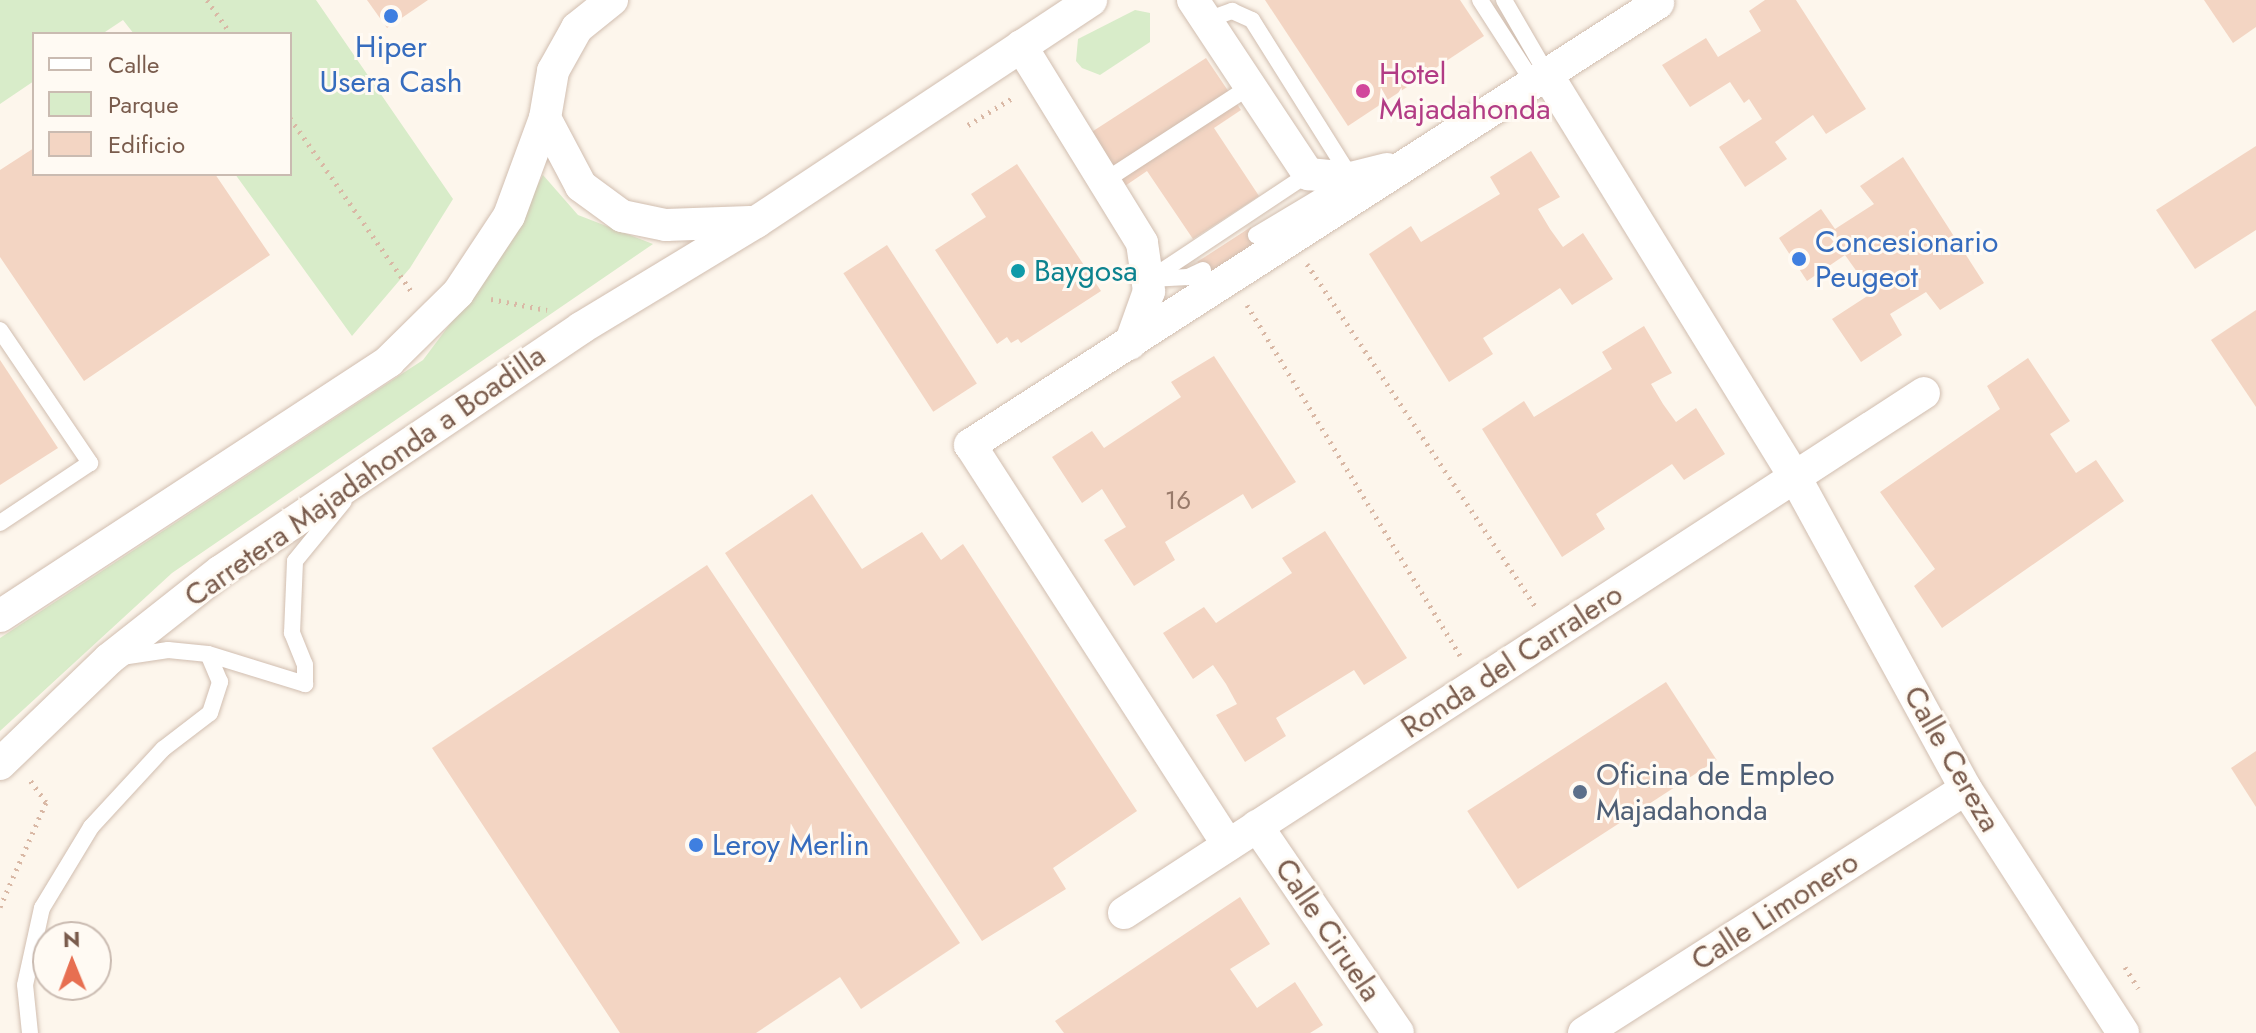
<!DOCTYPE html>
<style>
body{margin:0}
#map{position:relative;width:2256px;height:1033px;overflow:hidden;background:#fdf6ec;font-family:Jost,sans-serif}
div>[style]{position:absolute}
.green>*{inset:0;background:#d8ecc9}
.building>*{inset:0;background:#f3d5c3;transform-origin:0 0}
.path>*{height:5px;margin-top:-2.5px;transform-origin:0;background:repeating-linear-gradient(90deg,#d9b8a5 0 2px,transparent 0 8px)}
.roads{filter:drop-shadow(0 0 2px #d1beb0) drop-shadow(0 0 2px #d1beb0)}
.lane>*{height:16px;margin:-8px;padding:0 8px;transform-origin:8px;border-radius:8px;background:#fff}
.street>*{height:32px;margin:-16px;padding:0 16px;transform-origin:16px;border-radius:16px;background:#fff}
.dots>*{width:22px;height:22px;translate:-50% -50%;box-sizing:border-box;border:4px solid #fffaf3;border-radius:50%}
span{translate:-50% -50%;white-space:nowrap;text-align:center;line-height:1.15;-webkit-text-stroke:6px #fffaf3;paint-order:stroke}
.number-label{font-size:26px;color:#987a6a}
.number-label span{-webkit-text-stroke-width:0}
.shop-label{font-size:30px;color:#366cbe}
.left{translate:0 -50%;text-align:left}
.hotel-label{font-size:30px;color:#b23c85}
.culture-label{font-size:30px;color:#0d838f}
.street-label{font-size:30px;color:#7a5c4d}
.service-label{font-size:30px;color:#4e5e75}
.legend{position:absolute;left:32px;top:32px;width:260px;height:144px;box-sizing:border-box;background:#fffaf3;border:2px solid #cabbb1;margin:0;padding:10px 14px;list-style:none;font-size:24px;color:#7a5c4d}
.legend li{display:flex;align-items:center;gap:16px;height:40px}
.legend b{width:40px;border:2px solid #cabbb1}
.north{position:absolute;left:32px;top:921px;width:80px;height:80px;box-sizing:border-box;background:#fffaf3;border:2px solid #cabbb1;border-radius:50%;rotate:359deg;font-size:22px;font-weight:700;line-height:32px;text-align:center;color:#7a5c4d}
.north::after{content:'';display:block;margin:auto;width:28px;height:36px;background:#e76f51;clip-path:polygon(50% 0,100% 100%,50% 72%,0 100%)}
</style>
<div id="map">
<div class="green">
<div style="clip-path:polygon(0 0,316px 0,453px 199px,410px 268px,352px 336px,235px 174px,290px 174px,290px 34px,134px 34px,123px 20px,102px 34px,34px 34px,34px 81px,0 104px)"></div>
<div style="clip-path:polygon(1135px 10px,1150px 13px,1150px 42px,1100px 75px,1082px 68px,1076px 61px,1078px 39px)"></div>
<div style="clip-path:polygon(543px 175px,578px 215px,653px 244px,172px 573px,0 731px,0 638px,423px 360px,492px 268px)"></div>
</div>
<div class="building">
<div style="clip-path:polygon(367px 0,428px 0,387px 28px)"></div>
<div style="clip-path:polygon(1265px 0,1460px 0,1484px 36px,1348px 126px)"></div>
<div style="clip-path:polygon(1765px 0,1796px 0,1866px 109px,1826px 134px,1813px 115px,1775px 142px,1787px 159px,1745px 187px,1719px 147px,1762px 119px,1749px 99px,1744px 103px,1730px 82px,1690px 107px,1662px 65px,1706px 38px,1718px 57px,1761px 31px,1749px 11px)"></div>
<div style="clip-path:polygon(2204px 0,2256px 0,2256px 27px,2233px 43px)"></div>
<div style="clip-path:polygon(1206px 58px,1241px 110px,1214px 128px,1259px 196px,1193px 239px,1147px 171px,1122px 188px,1087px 135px)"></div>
<div style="clip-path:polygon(2256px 146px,2256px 230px,2195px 269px,2156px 210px)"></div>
<div style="clip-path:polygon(34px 148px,34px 174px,215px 174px,270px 255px,84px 381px,0 257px,0 170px)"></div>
<div style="clip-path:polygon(1531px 151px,1560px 197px,1538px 209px,1550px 229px,1563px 247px,1583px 233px,1613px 279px,1572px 305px,1560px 288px,1483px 338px,1493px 354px,1449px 382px,1369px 254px,1411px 226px,1421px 242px,1500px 194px,1490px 177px)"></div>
<div style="clip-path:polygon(1903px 157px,1984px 283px,1940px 310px,1926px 292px,1890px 314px,1902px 335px,1861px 362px,1832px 319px,1872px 293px,1845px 255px,1807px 281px,1779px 238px,1821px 209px,1835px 229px,1874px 204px,1860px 186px)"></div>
<div style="clip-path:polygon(1017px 164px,1101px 291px,1021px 343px,1018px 339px,1011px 343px,1007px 337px,997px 344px,935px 250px,986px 217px,971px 194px)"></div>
<div style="left:1251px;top:227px;width:20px;height:64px;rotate:57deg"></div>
<div style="left:887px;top:245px;width:165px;height:52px;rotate:57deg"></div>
<div style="clip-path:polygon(2256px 310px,2256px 407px,2211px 340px)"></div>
<div style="clip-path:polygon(1644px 326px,1672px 373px,1651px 384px,1663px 404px,1676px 422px,1696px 408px,1725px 454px,1684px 480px,1672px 464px,1596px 514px,1605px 529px,1562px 557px,1482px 429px,1524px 401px,1534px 417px,1612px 369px,1602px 352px)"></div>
<div style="clip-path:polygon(1214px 356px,1296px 482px,1252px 509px,1243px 494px,1165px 542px,1175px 560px,1134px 586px,1104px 540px,1126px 527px,1102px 489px,1082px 503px,1052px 457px,1092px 431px,1104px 448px,1181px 397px,1171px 382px)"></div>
<div style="clip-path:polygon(2028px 358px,2070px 421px,2050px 434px,2076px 473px,2096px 460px,2124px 501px,1942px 628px,1914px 586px,1935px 569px,1880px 492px,2000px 409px,1987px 386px)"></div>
<div style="clip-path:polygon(0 360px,58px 448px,0 485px)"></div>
<div style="clip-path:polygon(812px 494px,862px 569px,922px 532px,941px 560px,963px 544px,1137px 811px,1053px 868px,1066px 889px,982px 941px,725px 553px)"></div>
<div style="clip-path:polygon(1325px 531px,1407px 658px,1364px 685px,1354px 670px,1276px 718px,1286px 736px,1245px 762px,1216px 715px,1237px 704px,1226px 684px,1213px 665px,1193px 679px,1163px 633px,1204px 607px,1216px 623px,1292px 573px,1282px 558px)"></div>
<div style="clip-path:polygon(707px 565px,960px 943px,861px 1009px,840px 977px,756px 1033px,620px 1033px,432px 748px)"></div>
<div style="left:1666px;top:682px;width:93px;height:237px;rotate:57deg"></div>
<div style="clip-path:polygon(2256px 751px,2256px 807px,2231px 768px)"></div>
<div style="clip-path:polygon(1240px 897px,1270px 944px,1230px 969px,1257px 1008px,1295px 982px,1323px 1025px,1310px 1033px,1064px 1033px,1055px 1021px)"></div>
</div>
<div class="path">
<div style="left:207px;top:0;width:42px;rotate:54.8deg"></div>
<div style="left:290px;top:118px;width:211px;rotate:55deg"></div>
<div style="left:968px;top:125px;width:54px;rotate:-31.3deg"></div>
<div style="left:1307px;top:264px;width:415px;rotate:56.3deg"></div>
<div style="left:491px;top:299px;width:57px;rotate:11.1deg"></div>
<div style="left:1247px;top:305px;width:410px;rotate:58.7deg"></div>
<div style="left:0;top:907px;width:115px;rotate:-66.3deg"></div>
<div style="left:46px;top:802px;width:29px;rotate:-126deg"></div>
<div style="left:2125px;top:967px;width:25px;rotate:58deg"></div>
</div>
<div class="roads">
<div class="lane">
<div style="left:1480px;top:0;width:101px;rotate:57.1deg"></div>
<div style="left:1504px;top:0;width:88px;rotate:59.9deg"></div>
<div style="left:1207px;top:20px;width:27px;rotate:-20deg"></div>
<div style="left:1232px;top:11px;width:22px;rotate:24deg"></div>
<div style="left:1252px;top:20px;width:186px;rotate:57.9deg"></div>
<div style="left:1351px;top:178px;width:111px;rotate:149deg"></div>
<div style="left:1106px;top:180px;width:173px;rotate:-33deg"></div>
<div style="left:1203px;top:270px;width:17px;rotate:155deg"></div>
<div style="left:1188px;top:277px;width:38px;rotate:177deg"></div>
<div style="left:1150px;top:279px;width:190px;rotate:-33.6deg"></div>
<div style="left:0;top:330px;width:161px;rotate:55.9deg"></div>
<div style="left:90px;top:463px;width:108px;rotate:146.3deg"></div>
<div style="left:208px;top:654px;width:102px;rotate:17.2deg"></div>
<div style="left:305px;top:684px;width:19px;rotate:-90deg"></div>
<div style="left:305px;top:665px;width:35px;rotate:-112deg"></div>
<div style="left:292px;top:633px;width:72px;rotate:-87.6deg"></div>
<div style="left:295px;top:561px;width:77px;rotate:-50.8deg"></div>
<div style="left:30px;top:1033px;width:48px;rotate:-95.9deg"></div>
<div style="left:25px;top:985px;width:79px;rotate:-77.6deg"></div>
<div style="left:42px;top:908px;width:95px;rotate:-58.8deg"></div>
<div style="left:91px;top:827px;width:106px;rotate:-47.3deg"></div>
<div style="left:163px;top:749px;width:59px;rotate:-37.5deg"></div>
<div style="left:210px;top:713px;width:33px;rotate:-72deg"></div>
<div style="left:220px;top:682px;width:30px;rotate:-113deg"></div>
<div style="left:208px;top:654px;width:40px;rotate:-174.3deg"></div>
<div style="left:168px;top:650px;width:47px;rotate:171.3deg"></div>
</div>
<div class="street">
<div style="left:1193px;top:0;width:209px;rotate:56.5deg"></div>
<div style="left:1308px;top:174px;width:43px;rotate:5.3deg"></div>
<div style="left:1351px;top:178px;width:37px;rotate:-14deg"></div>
<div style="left:1021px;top:46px;width:231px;rotate:58.4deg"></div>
<div style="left:1142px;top:243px;width:49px;rotate:81.7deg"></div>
<div style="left:1149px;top:291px;width:56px;rotate:109.7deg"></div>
<div style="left:1548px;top:76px;width:471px;rotate:58.4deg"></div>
<div style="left:1795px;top:477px;width:356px;rotate:61.3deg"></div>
<div style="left:1966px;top:789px;width:290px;rotate:57.2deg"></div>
<div style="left:545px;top:118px;width:77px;rotate:62.1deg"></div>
<div style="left:581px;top:186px;width:51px;rotate:36.2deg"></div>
<div style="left:622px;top:216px;width:45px;rotate:11.6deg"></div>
<div style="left:666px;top:225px;width:84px;rotate:-2deg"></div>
<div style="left:0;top:616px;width:465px;rotate:-33.2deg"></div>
<div style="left:389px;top:361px;width:97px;rotate:-44.6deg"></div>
<div style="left:458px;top:293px;width:92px;rotate:-56.5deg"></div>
<div style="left:509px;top:216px;width:104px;rotate:-69.8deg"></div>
<div style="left:545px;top:118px;width:48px;rotate:-80.3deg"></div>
<div style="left:553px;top:71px;width:49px;rotate:-60.8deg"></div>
<div style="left:577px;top:28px;width:45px;rotate:-38.7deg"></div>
<div style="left:0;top:764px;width:151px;rotate:-43.9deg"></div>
<div style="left:109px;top:659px;width:142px;rotate:-38.2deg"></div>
<div style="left:221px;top:571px;width:434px;rotate:-34deg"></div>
<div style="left:581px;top:328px;width:205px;rotate:-31.2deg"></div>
<div style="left:756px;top:222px;width:402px;rotate:-33.5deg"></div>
<div style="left:1257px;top:826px;width:250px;rotate:55.7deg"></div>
<div style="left:1228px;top:845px;width:476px;rotate:-122.8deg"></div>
<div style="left:970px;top:445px;width:818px;rotate:-32.72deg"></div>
<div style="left:1124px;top:913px;width:954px;rotate:-33.02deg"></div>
<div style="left:1584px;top:1033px;width:453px;rotate:-32.6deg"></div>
</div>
</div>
<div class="dots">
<div style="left:391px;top:16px;background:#3f7fe0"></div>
<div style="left:1363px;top:91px;background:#d1479c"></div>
<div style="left:1799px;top:259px;background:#3f7fe0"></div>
<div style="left:1018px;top:271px;background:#0f9aa8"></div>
<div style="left:1580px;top:792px;background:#5c6f8a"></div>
<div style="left:696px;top:845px;background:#3f7fe0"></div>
</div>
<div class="number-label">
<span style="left:1178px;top:501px">16</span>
</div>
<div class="shop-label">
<span style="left:391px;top:64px">Hiper<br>Usera Cash</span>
<span class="left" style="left:1815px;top:259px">Concesionario<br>Peugeot</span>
<span class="left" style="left:712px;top:845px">Leroy Merlin</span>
</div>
<div class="hotel-label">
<span class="left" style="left:1379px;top:91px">Hotel<br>Majadahonda</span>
</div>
<div class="culture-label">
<span class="left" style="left:1034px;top:271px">Baygosa</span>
</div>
<div class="street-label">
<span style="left:365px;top:476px;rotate:-35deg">Carretera Majadahonda a Boadilla</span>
<span style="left:1512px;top:661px;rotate:-33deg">Ronda del Carralero</span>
<span style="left:1952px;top:759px;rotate:60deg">Calle Cereza</span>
<span style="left:1775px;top:911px;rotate:-33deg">Calle Limonero</span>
<span style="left:1328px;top:930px;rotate:56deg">Calle Ciruela</span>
</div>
<div class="service-label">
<span class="left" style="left:1596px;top:792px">Oficina de Empleo<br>Majadahonda</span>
</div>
<ul class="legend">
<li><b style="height:10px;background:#fff"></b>Calle</li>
<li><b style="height:22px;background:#d8ecc9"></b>Parque</li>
<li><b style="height:22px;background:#f3d5c3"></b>Edificio</li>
</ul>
<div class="north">N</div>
</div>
